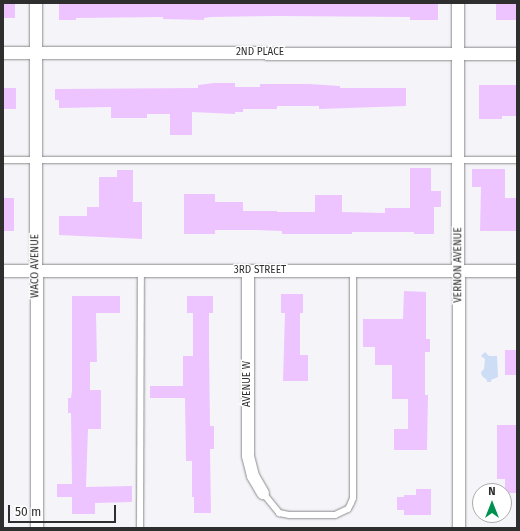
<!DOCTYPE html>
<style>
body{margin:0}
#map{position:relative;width:520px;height:531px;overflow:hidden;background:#f5f5f9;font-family:"Fira Sans",sans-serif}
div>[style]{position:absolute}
.water>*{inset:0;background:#cdddf5}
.building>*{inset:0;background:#edc4ff;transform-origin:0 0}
.roads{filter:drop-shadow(0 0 1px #8b8b8e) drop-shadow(0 0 1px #8b8b8e)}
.service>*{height:6px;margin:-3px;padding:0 3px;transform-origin:3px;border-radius:3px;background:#fff}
.minor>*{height:12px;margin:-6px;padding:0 6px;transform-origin:6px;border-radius:6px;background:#fff}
span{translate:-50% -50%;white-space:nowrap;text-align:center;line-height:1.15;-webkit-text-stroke:3px #fff;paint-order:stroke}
.street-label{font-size:10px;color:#2e2e2f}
.frame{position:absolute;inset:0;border:4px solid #2e2e2f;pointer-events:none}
.north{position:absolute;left:472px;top:483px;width:40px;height:40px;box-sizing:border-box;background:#fff;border:1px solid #ababac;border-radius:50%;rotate:0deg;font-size:11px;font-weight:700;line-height:16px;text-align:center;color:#2e2e2f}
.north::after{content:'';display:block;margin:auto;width:14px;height:18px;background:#009151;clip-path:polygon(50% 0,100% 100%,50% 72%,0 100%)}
.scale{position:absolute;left:8px;top:505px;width:108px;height:18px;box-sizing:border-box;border:2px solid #2e2e2f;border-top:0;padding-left:5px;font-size:12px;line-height:14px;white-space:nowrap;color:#2e2e2f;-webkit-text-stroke:3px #fff;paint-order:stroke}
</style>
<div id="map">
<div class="water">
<div style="clip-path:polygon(485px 352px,489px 356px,497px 356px,498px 377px,491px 380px,491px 382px,487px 382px,487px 380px,482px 376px,481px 372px,484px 369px,485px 359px,481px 356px)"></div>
</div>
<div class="building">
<div style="left:3px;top:3px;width:12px;height:15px"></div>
<div style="clip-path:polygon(59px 3px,438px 3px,438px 20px,410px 20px,410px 17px,278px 16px,211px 17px,204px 18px,204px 20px,163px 19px,163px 17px,76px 18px,76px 20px,59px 20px)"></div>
<div style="left:496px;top:3px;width:21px;height:17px"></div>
<div style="clip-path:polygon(214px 83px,235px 83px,235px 87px,260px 87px,260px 84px,309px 84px,340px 86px,340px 88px,406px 88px,406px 106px,319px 109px,319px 106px,277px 106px,277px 109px,243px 109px,243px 112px,235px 112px,235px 114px,192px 112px,192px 135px,170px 135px,170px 114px,147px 114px,147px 118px,111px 118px,111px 107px,59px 108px,59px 100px,55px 100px,55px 89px,198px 88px,198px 85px)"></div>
<div style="clip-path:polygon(479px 85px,517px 85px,517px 116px,502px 116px,502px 119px,479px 119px)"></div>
<div style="left:3px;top:88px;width:13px;height:21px"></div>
<div style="clip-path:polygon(410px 168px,431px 168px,431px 191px,441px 191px,441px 207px,434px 207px,434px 234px,414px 234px,414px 232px,352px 232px,352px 234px,282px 234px,282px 231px,256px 230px,215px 230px,215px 234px,184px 234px,184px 194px,215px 194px,215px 202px,243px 202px,243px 211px,277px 211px,277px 212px,315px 212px,315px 195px,342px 195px,342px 212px,385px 213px,385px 208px,410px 208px)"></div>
<div style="clip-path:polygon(472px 169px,505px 169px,505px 198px,517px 198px,517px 231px,480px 231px,481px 187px,472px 187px)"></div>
<div style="clip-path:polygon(117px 170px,133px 170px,133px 202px,142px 202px,142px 239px,59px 235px,59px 216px,87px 216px,87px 207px,99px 207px,99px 177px,117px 177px)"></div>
<div style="left:3px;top:198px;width:11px;height:33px"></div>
<div style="clip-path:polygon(404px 291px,426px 292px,426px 339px,430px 339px,430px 352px,425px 352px,425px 395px,428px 395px,427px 450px,394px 450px,394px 429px,408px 429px,408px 399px,392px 399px,392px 365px,375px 365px,375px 347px,363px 347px,363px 319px,403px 319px)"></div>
<div style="clip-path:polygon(281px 294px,303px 294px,303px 313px,300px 313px,300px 355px,308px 355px,308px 381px,283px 381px,285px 313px,281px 313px)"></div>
<div style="clip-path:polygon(72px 296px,120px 296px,120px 313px,96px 313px,97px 362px,90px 362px,90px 390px,101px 390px,101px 429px,88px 429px,86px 487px,132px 486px,132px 502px,95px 503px,95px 514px,72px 514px,72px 497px,57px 497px,57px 484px,72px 484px,71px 413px,68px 413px,68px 398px,71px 398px,72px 390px)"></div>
<div style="clip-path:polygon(187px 296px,213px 296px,213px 313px,209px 313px,209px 348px,210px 426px,214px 426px,214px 449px,210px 449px,211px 513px,194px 513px,194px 497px,192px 497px,192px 461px,186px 461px,185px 398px,150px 398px,150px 386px,183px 386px,183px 356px,193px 356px,193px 313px,187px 313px)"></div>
<div style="left:505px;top:350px;width:12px;height:25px"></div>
<div style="clip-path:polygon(497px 425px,517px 425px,517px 493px,505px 493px,505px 479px,497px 479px)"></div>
<div style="clip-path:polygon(416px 489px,431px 489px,431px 515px,404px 515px,404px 510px,397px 510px,397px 497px,404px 497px,404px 495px,416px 495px)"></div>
</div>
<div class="roads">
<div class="service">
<div style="left:3px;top:160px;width:514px"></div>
<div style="left:263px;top:493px;width:26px;rotate:51deg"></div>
<div style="left:279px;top:513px;width:10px;rotate:11deg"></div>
<div style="left:289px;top:515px;width:46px"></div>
<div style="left:335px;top:515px;width:14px;rotate:-25deg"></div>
<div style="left:348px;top:509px;width:7px;rotate:-63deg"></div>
<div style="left:351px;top:503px;width:5px;rotate:-68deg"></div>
<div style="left:353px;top:498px;width:227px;rotate:-90deg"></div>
<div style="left:140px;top:528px;width:257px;rotate:-89.8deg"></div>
</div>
<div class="minor">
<div style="left:36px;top:3px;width:525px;rotate:89.89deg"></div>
<div style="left:458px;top:3px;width:525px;rotate:89.89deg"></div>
<div style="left:3px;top:53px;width:514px;rotate:0.11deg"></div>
<div style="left:3px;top:271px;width:514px"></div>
<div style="left:248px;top:271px;width:185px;rotate:90deg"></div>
<div style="left:248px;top:456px;width:21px;rotate:76deg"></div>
<div style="left:253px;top:476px;width:20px;rotate:60deg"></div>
</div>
</div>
<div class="street-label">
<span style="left:260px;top:53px">2ND PLACE</span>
<span style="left:459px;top:265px;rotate:-90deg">VERNON AVENUE</span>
<span style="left:36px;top:266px;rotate:-90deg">WACO AVENUE</span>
<span style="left:260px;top:271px">3RD STREET</span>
<span style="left:248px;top:384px;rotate:-90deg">AVENUE W</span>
</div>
<div class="frame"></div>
<div class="north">N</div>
<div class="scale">50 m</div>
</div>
